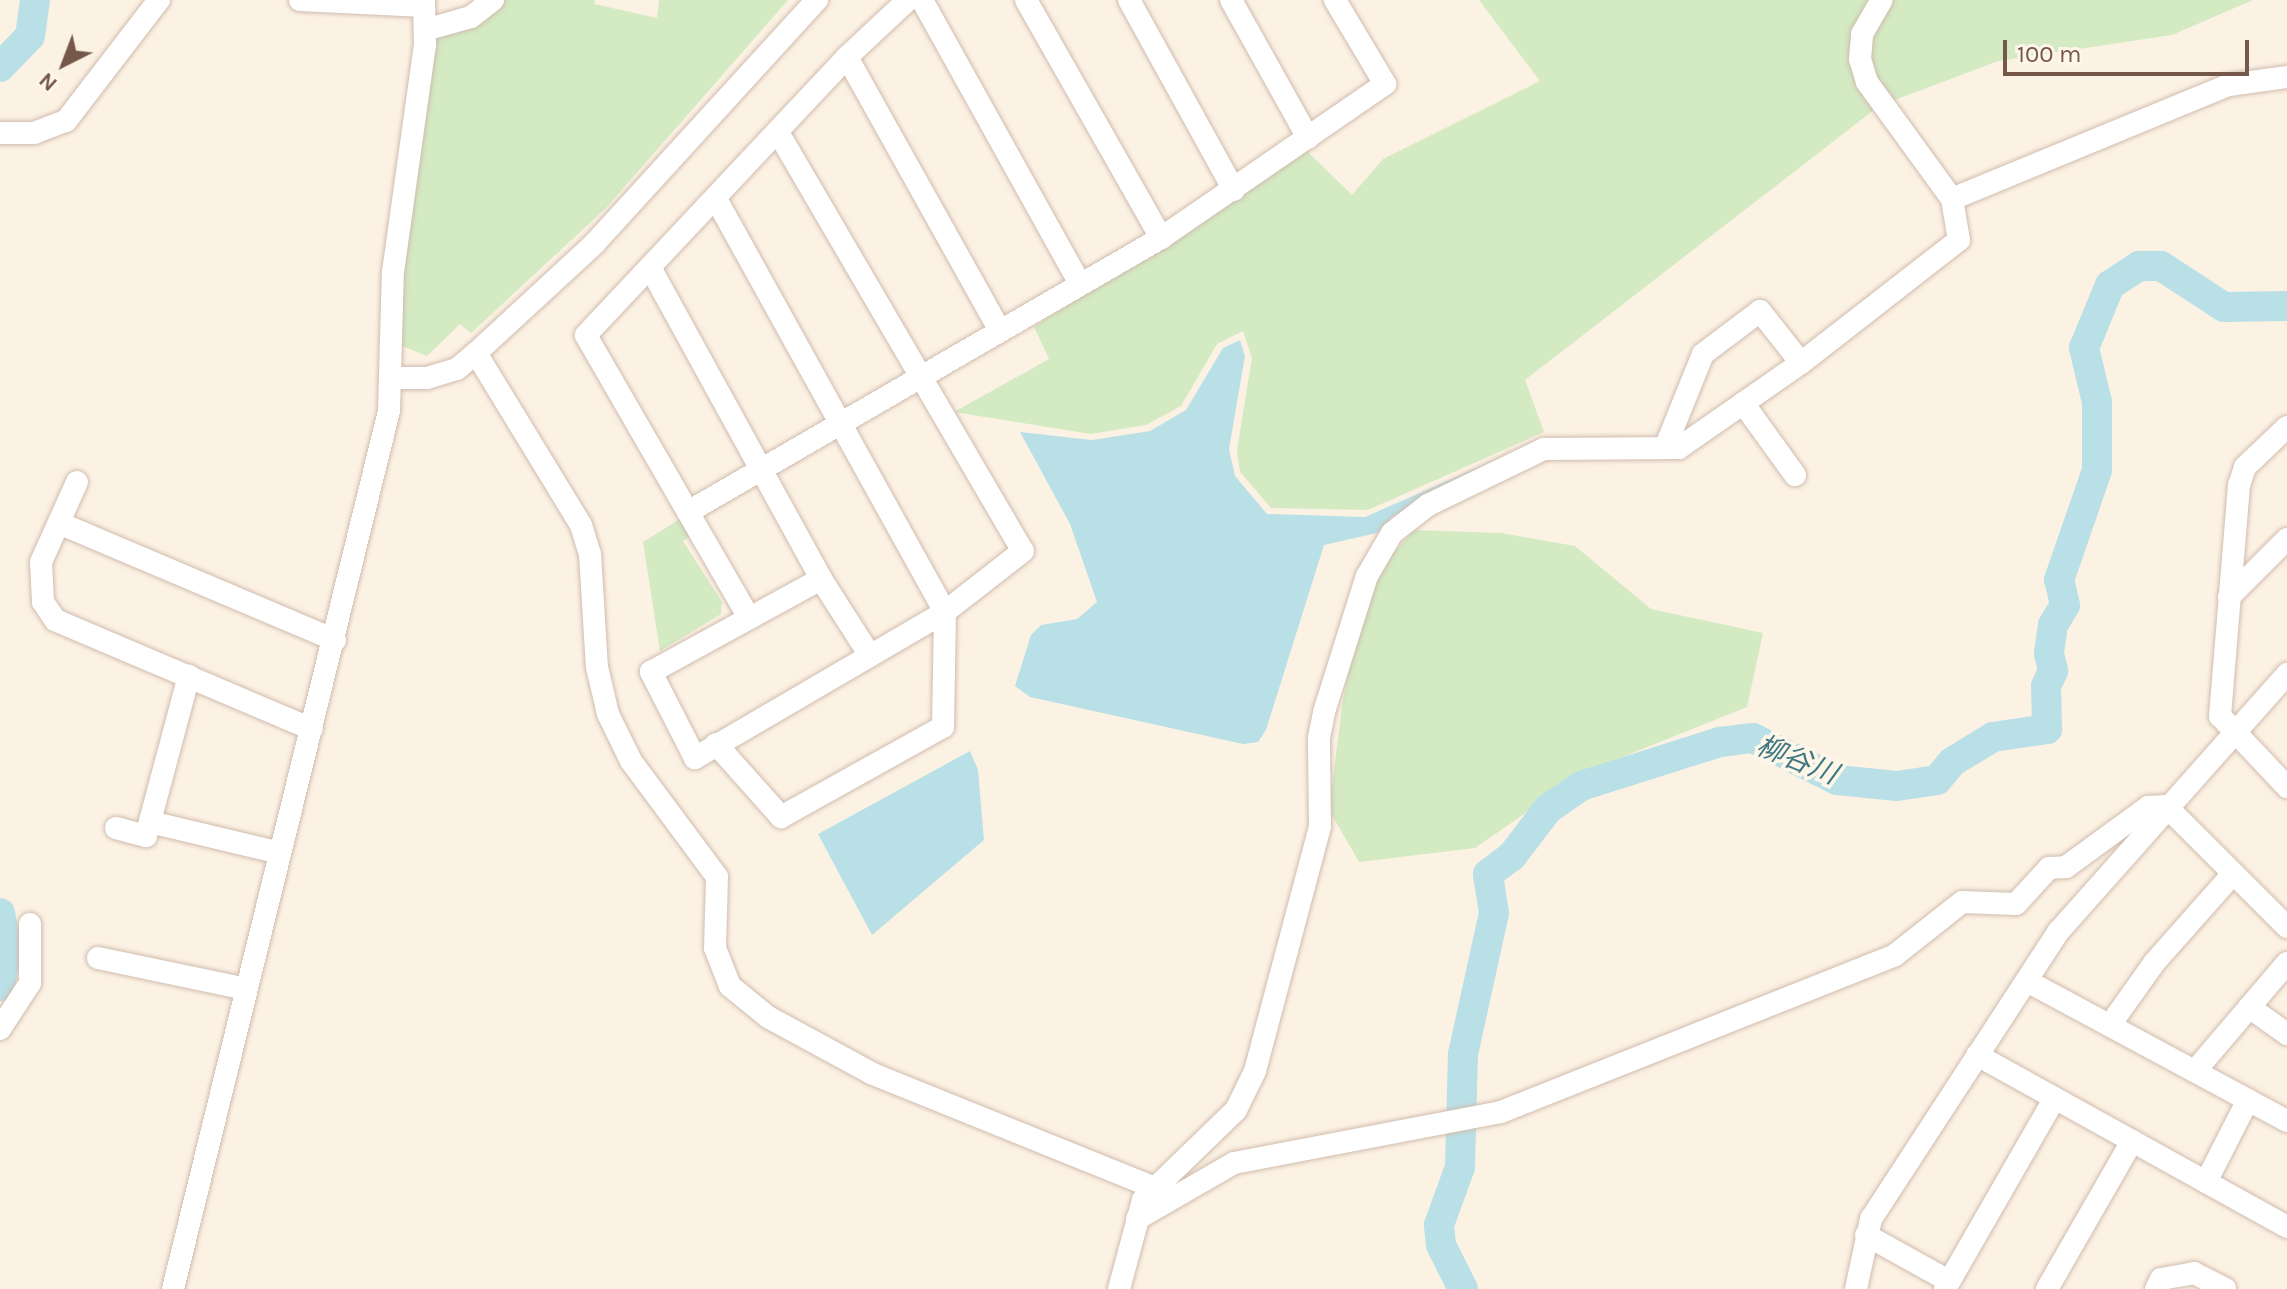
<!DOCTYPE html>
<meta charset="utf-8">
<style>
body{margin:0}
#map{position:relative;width:2287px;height:1289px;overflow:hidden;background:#fcf2e4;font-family:Karla,"Noto Sans JP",sans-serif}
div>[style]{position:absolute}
.green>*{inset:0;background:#d3eac3}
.water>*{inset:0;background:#b9e0e6}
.river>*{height:30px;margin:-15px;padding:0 15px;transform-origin:15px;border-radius:15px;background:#b9e0e6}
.roads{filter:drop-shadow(0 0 2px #d0bcae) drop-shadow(0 0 2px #d0bcae)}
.minor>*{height:22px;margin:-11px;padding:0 11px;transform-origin:11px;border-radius:11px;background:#fff}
span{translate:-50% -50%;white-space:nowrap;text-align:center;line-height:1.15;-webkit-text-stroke:7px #fff6ea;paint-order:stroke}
.water-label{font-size:28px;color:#407881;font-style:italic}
.north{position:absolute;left:24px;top:24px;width:80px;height:80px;-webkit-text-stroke:6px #fff6ea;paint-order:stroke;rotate:222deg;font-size:22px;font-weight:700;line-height:32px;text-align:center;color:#75584a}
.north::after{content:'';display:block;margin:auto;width:28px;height:36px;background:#75584a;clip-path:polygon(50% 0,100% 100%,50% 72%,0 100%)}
.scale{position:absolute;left:2003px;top:40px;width:246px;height:36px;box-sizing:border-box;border:4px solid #75584a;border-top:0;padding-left:10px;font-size:24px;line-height:28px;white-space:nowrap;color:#75584a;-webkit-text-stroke:6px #fff6ea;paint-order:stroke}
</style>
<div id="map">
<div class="green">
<div style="clip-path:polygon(499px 0,595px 0,594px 4px,657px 18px,659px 0,788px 0,605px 209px,471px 333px,460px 324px,427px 356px,395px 343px,433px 39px)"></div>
<div style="clip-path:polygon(1479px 0,2253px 0,2172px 35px,1998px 61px,1879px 106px,1525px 380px,1544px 432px,1368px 510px,1271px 508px,1240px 472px,1237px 450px,1252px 358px,1243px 331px,1217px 344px,1181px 406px,1146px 425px,1091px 434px,954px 412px,1049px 359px,1034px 327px,1307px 151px,1352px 195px,1383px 159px,1540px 81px)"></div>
<div style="clip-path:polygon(680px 519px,690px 536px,683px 541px,722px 602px,721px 614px,660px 651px,643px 542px)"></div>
<div style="clip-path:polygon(1414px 530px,1501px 533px,1575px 546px,1651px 609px,1763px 633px,1747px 707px,1585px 772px,1475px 848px,1359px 862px,1329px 810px,1343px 699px,1370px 579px)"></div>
</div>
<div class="water">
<div style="clip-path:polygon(1240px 340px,1245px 356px,1229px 449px,1235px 476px,1267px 514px,1365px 517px,1524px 447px,1527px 454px,1393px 516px,1377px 533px,1324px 545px,1266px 730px,1258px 742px,1243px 744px,1030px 697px,1015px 686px,1031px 635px,1041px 625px,1077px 619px,1097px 602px,1070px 524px,1020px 432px,1092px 440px,1150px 431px,1186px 410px,1223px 348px)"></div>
<div style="clip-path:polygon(970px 751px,978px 770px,984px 840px,872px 935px,818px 834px)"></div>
</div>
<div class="river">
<div style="left:0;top:67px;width:43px;rotate:-45.9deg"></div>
<div style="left:30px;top:36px;width:36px;rotate:-82deg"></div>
<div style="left:0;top:913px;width:37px;rotate:79deg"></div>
<div style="left:7px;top:949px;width:38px;rotate:101deg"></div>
<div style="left:1463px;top:1289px;width:49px;rotate:-116.6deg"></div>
<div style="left:1441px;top:1245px;width:20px;rotate:-96deg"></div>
<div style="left:1439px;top:1225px;width:62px;rotate:-70.1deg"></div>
<div style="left:1460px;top:1167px;width:113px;rotate:-88.5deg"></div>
<div style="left:1463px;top:1054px;width:144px;rotate:-77.6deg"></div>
<div style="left:1494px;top:913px;width:39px;rotate:-99deg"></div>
<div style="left:1488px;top:874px;width:30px;rotate:-37deg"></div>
<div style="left:1512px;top:856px;width:59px;rotate:-52.5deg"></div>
<div style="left:1548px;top:809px;width:40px;rotate:-34.9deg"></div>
<div style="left:1581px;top:786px;width:146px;rotate:-17.6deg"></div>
<div style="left:1720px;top:742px;width:33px;rotate:-7deg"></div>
<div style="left:1753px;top:738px;width:94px;rotate:26.6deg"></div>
<div style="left:1837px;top:780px;width:60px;rotate:5.7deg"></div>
<div style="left:1897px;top:786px;width:40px;rotate:-8.5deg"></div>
<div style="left:1937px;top:780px;width:23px;rotate:-50deg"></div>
<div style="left:1952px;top:762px;width:48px;rotate:-31.4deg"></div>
<div style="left:1993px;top:737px;width:55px;rotate:-8.4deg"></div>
<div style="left:2047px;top:729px;width:43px;rotate:-91.3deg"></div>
<div style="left:2046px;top:686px;width:17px;rotate:-65deg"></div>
<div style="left:2053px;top:671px;width:18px;rotate:-103deg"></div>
<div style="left:2049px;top:653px;width:28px;rotate:-82deg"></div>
<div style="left:2053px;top:625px;width:23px;rotate:-59deg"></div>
<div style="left:2065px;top:605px;width:26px;rotate:-103deg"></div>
<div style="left:2059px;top:580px;width:116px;rotate:-70.9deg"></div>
<div style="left:2097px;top:470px;width:68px;rotate:-90deg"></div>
<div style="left:2097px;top:402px;width:56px;rotate:-103.5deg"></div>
<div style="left:2084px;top:348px;width:68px;rotate:-67.6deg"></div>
<div style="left:2110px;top:285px;width:35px;rotate:-33deg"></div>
<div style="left:2139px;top:266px;width:22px"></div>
<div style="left:2161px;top:266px;width:75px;rotate:33.1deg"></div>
<div style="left:2224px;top:307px;width:63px;rotate:-0.9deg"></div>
</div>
<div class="roads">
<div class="minor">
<div style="left:300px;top:0;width:124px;rotate:2.8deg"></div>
<div style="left:922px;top:0;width:325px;rotate:60.9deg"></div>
<div style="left:1026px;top:0;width:274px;rotate:60.4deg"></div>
<div style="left:1129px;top:0;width:217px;rotate:61.1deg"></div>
<div style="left:1231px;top:0;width:158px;rotate:60.8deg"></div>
<div style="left:425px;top:30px;width:48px;rotate:-15.8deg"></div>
<div style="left:471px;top:17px;width:28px;rotate:-38deg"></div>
<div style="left:847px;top:57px;width:314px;rotate:60.8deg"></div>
<div style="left:0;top:133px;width:34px"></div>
<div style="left:34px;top:133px;width:34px;rotate:-21deg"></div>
<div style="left:66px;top:121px;width:153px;rotate:-52.5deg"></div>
<div style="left:779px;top:134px;width:483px;rotate:59.7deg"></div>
<div style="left:1023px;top:551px;width:99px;rotate:142deg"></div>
<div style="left:945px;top:612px;width:290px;rotate:149.7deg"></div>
<div style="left:695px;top:758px;width:97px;rotate:-117.1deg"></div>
<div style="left:651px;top:672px;width:194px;rotate:-28.7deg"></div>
<div style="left:1952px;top:199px;width:300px;rotate:-22.4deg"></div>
<div style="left:2229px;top:85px;width:59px;rotate:-7.9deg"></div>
<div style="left:652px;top:271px;width:351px;rotate:61.2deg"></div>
<div style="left:821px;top:579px;width:89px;rotate:57.4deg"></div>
<div style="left:476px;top:353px;width:202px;rotate:58.6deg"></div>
<div style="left:581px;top:525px;width:30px;rotate:73deg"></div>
<div style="left:590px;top:554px;width:113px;rotate:86.5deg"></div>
<div style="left:597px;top:667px;width:48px;rotate:76.8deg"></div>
<div style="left:608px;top:714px;width:52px;rotate:63.9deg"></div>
<div style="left:631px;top:761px;width:144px;rotate:53.4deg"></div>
<div style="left:717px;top:877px;width:71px;rotate:91.6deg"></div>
<div style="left:715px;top:948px;width:41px;rotate:68.5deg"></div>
<div style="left:730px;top:986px;width:49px;rotate:39.2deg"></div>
<div style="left:768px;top:1017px;width:119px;rotate:28.5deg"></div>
<div style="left:873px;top:1074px;width:301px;rotate:22deg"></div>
<div style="left:392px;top:378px;width:35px"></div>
<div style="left:427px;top:378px;width:31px;rotate:-17deg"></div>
<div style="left:457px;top:369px;width:25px;rotate:-40deg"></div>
<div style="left:476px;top:353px;width:161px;rotate:-42.7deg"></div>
<div style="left:594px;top:244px;width:331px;rotate:-47.6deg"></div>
<div style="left:1743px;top:403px;width:89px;rotate:54.2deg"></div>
<div style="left:2287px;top:427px;width:58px;rotate:136.4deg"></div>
<div style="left:2245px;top:467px;width:19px;rotate:108deg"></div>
<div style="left:2239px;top:485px;width:232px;rotate:94.7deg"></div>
<div style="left:2220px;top:716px;width:98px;rotate:46.7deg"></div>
<div style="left:1665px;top:448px;width:101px;rotate:-68deg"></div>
<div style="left:1703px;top:354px;width:71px;rotate:-37deg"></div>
<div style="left:1760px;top:311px;width:66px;rotate:51.7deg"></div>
<div style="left:77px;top:482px;width:88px;rotate:114.2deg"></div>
<div style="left:41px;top:562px;width:40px;rotate:87.1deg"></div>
<div style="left:43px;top:602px;width:22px;rotate:56deg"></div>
<div style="left:55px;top:620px;width:279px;rotate:23deg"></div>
<div style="left:688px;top:512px;width:547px;rotate:-30.08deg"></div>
<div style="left:1161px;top:238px;width:272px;rotate:-34.5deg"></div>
<div style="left:1385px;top:84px;width:98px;rotate:-120.8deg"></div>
<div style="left:59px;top:523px;width:300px;rotate:23deg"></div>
<div style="left:2229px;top:597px;width:82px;rotate:-45deg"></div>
<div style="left:748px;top:616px;width:324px;rotate:-120deg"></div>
<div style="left:586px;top:335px;width:381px;rotate:-46.8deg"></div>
<div style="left:847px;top:57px;width:83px;rotate:-43.1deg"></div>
<div style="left:716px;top:744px;width:98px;rotate:48.3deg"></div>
<div style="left:781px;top:817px;width:185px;rotate:-29.1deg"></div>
<div style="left:943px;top:727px;width:115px;rotate:-89deg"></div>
<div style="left:945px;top:612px;width:470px;rotate:-119deg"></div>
<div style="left:2166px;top:806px;width:171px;rotate:45deg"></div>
<div style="left:150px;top:822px;width:134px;rotate:13.4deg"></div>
<div style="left:116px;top:828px;width:31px;rotate:15deg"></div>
<div style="left:146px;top:836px;width:166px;rotate:-75deg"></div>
<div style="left:98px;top:958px;width:151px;rotate:11.8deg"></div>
<div style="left:2027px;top:981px;width:295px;rotate:28.3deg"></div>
<div style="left:2249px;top:1007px;width:47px;rotate:35.4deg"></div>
<div style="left:2110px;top:1025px;width:76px;rotate:-54.6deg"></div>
<div style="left:2154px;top:963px;width:116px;rotate:-48.5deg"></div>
<div style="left:0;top:1029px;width:55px;rotate:-56.9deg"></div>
<div style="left:30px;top:983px;width:59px;rotate:-90deg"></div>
<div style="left:1977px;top:1055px;width:355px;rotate:29deg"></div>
<div style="left:2195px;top:1071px;width:142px;rotate:-49.6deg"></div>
<div style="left:2206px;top:1182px;width:92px;rotate:-62.9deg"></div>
<div style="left:1137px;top:1219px;width:112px;rotate:-30deg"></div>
<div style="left:1234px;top:1163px;width:272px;rotate:-10.8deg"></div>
<div style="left:1501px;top:1112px;width:424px;rotate:-21.7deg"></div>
<div style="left:1895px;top:955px;width:85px;rotate:-38.3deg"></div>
<div style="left:1962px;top:902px;width:54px;rotate:2.1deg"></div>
<div style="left:2016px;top:904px;width:49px;rotate:-47.5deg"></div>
<div style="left:2049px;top:868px;width:17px;rotate:-3deg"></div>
<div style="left:2066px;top:867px;width:102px;rotate:-36.2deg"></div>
<div style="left:2148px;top:807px;width:18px;rotate:-3deg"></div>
<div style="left:1866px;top:1235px;width:95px;rotate:29deg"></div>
<div style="left:173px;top:1289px;width:904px;rotate:-76.18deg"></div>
<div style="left:389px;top:411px;width:139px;rotate:-88.4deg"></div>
<div style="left:393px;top:272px;width:229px;rotate:-82deg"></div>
<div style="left:425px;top:45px;width:45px;rotate:-91.3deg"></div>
<div style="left:1119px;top:1289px;width:92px;rotate:-74.9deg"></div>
<div style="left:1143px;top:1200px;width:129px;rotate:-44.1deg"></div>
<div style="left:1236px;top:1110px;width:43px;rotate:-64deg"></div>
<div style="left:1255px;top:1071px;width:253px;rotate:-75.1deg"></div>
<div style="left:1320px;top:826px;width:88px;rotate:-90.7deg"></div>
<div style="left:1319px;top:738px;width:26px;rotate:-79deg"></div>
<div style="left:1324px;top:712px;width:143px;rotate:-72.5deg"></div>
<div style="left:1367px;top:576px;width:50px;rotate:-59.8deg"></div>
<div style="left:1392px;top:533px;width:46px;rotate:-37.9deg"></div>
<div style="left:1428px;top:505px;width:129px;rotate:-25.8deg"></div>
<div style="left:1544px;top:449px;width:135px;rotate:-0.4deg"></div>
<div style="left:1679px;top:448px;width:149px;rotate:-34.9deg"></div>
<div style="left:1801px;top:363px;width:200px;rotate:-37.9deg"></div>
<div style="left:1959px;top:240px;width:42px;rotate:-99.7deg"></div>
<div style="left:1952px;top:199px;width:145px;rotate:-126deg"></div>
<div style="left:1867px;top:82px;width:24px;rotate:-107deg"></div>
<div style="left:1860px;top:59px;width:25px;rotate:-85deg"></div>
<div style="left:1862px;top:34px;width:39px;rotate:-60deg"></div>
<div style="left:1856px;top:1289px;width:72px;rotate:-77.9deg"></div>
<div style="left:1871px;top:1219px;width:344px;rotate:-56.9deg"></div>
<div style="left:2059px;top:931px;width:344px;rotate:-48.4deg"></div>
<div style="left:1945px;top:1289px;width:220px;rotate:-60.1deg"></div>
<div style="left:2047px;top:1289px;width:171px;rotate:-60.1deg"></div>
<div style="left:2156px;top:1289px;width:11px;rotate:-63deg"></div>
<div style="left:2161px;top:1279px;width:34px;rotate:-10deg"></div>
<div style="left:2194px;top:1273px;width:35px;rotate:27deg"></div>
</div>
</div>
<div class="water-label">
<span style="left:1797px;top:760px;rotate:22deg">柳谷川</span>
</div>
<div class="north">N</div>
<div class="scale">100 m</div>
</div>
